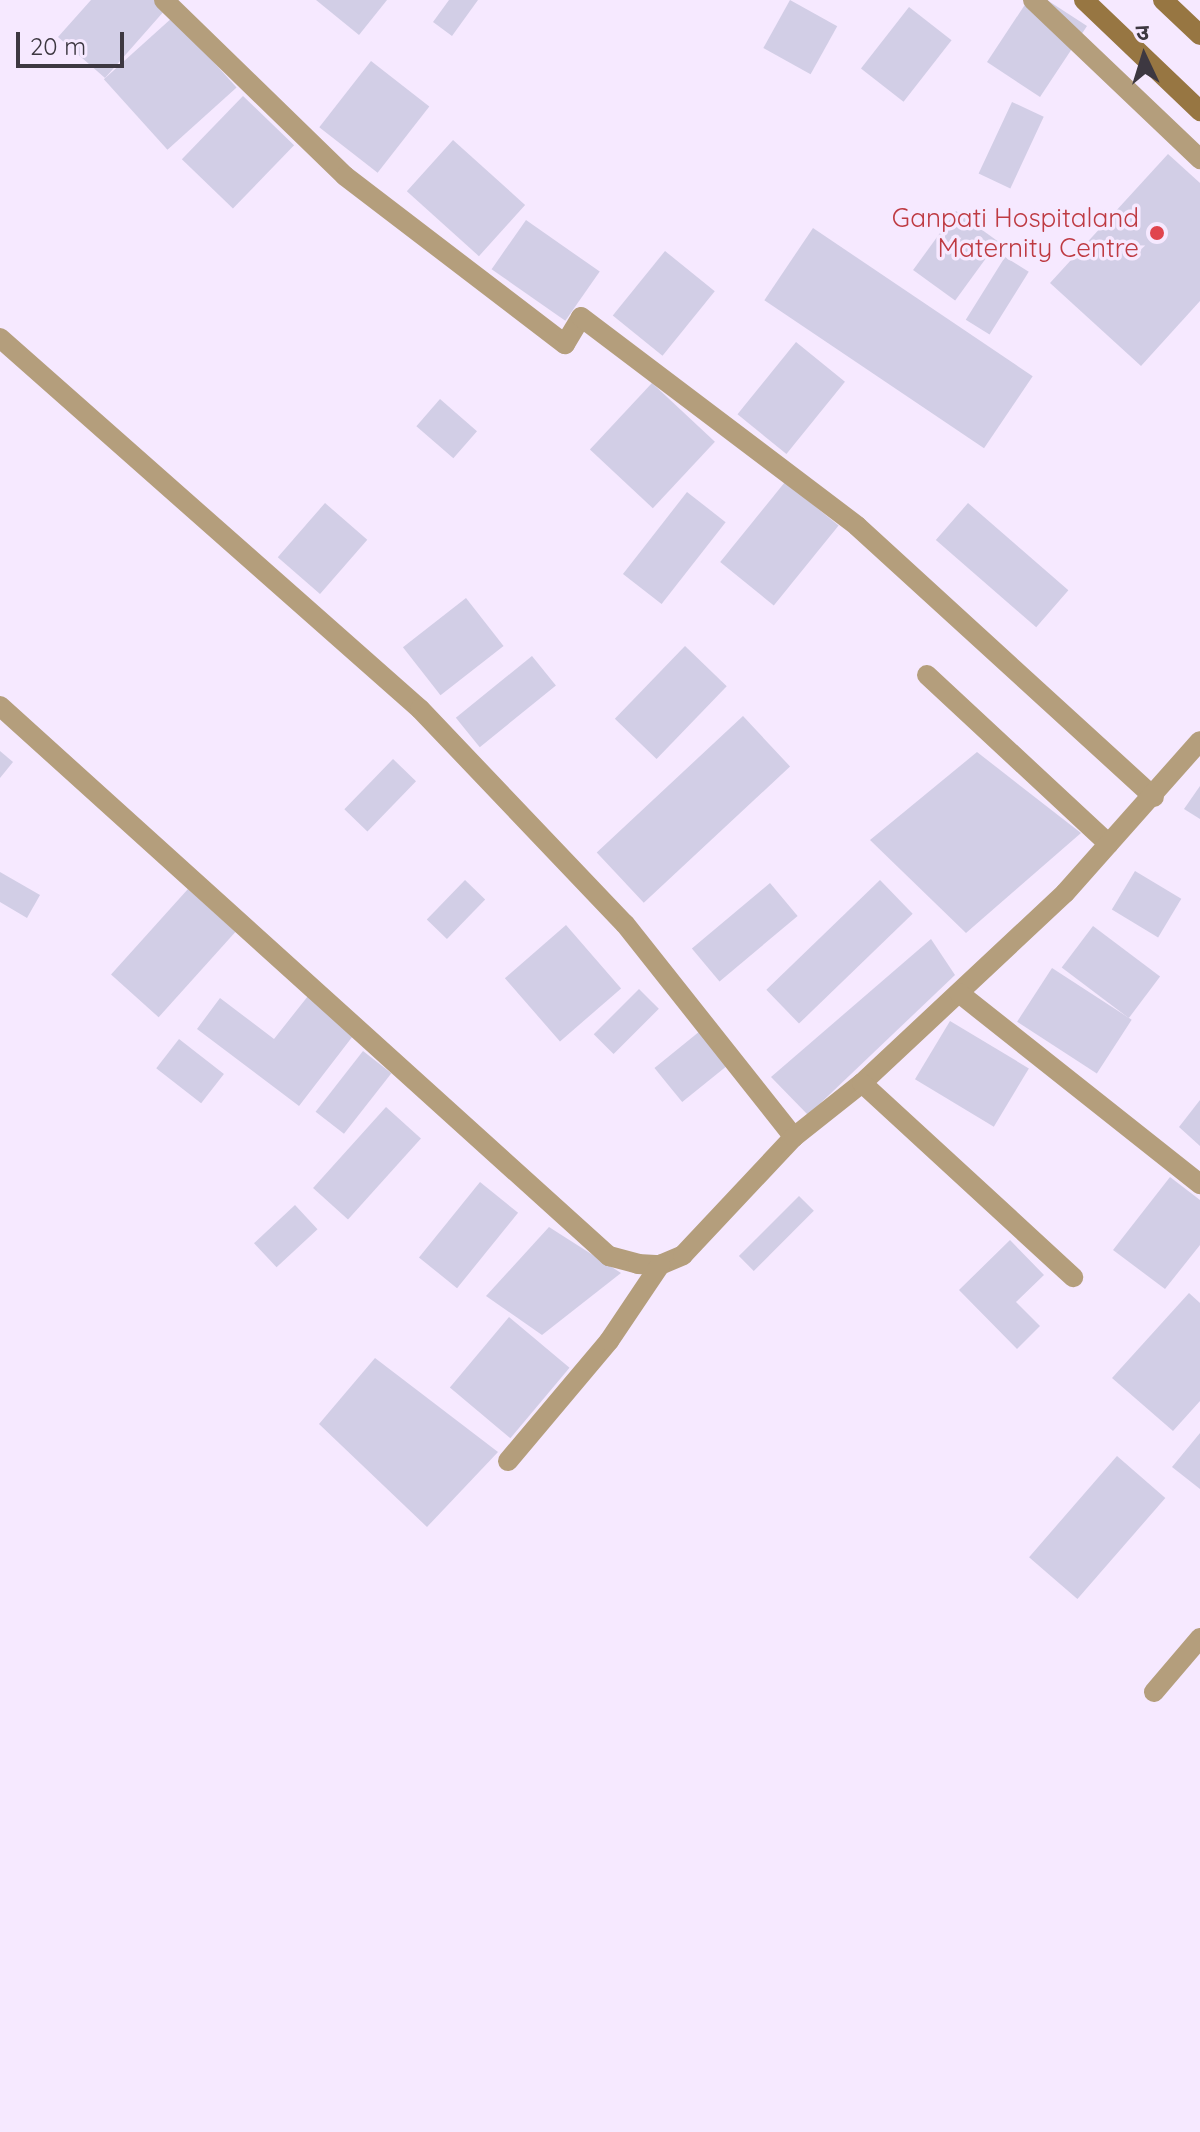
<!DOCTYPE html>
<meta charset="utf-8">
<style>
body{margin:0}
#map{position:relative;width:1200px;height:2132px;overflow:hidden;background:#f6e9ff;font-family:Quicksand,"Noto Sans Devanagari",sans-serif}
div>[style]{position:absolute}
.building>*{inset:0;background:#d2cee6;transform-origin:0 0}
.minor>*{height:20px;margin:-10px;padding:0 10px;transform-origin:10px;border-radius:10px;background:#b49e7c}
.tertiary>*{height:20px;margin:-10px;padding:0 10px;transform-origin:10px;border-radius:10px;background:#b49e7c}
.secondary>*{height:20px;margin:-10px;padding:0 10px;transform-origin:10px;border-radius:10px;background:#977642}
.dots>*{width:22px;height:22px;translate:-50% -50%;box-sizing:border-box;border:4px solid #f6e9ff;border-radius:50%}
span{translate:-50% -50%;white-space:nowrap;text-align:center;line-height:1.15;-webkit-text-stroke:7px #f6e9ff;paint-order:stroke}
.health-label{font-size:26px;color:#be3a42}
.right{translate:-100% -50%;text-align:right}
.north{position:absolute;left:1104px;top:16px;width:80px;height:80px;-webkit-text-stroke:6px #f6e9ff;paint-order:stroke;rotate:356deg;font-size:22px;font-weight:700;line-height:32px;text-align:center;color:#3d3841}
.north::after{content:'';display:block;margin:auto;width:28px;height:36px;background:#3d3841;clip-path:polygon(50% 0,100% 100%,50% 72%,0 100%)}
.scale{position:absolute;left:16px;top:32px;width:108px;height:36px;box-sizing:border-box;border:4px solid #3d3841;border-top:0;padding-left:10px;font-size:24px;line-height:28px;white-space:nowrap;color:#3d3841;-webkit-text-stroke:6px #f6e9ff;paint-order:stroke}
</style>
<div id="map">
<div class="building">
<div style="clip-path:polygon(91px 0,154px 0,165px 10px,105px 78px,58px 37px)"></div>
<div style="clip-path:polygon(316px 0,387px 0,359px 35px)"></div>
<div style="clip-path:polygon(449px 0,478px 0,452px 36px,433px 22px)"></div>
<div style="left:790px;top:0;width:54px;height:55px;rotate:29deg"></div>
<div style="clip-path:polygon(1028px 0,1047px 0,1087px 26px,1040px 97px,987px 62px)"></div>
<div style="left:909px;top:7px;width:54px;height:78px;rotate:38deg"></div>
<div style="left:173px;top:17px;width:95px;height:93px;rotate:48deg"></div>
<div style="left:371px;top:61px;width:74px;height:84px;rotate:38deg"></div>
<div style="left:243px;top:96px;width:71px;height:88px;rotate:44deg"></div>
<div style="left:1012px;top:102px;width:35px;height:79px;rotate:25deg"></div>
<div style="left:453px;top:140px;width:97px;height:69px;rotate:42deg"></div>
<div style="clip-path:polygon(1168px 154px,1200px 183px,1200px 301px,1141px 366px,1050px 283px)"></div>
<div style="left:956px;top:211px;width:52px;height:73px;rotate:36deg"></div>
<div style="left:526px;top:220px;width:90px;height:60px;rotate:35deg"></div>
<div style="left:813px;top:228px;width:265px;height:87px;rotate:34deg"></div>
<div style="left:665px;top:251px;width:64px;height:83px;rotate:39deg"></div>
<div style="left:1005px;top:257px;width:28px;height:74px;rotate:32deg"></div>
<div style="left:796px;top:342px;width:63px;height:93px;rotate:39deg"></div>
<div style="left:652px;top:383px;width:86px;height:91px;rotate:43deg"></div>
<div style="left:440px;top:399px;width:49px;height:36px;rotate:41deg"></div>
<div style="left:785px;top:482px;width:69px;height:103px;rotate:39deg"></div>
<div style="left:687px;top:492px;width:49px;height:104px;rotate:38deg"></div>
<div style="left:325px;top:503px;width:56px;height:72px;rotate:41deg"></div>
<div style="left:968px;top:503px;width:133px;height:49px;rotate:41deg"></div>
<div style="left:466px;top:598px;width:61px;height:80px;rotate:52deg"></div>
<div style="left:685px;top:646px;width:58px;height:101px;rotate:44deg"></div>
<div style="left:532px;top:656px;width:38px;height:98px;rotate:51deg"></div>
<div style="left:743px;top:716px;width:69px;height:200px;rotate:47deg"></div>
<div style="clip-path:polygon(0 751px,13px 762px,0 778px)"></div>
<div style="clip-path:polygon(977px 752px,1081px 833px,966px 933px,870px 840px)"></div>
<div style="left:393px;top:759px;width:32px;height:70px;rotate:44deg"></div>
<div style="clip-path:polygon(1200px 786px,1200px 819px,1184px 809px)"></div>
<div style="left:1135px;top:871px;width:54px;height:45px;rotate:31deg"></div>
<div style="clip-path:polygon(0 872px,40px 895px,27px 918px,0 902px)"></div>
<div style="left:465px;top:880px;width:28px;height:55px;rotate:44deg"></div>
<div style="left:880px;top:880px;width:47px;height:158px;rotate:46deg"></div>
<div style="left:770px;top:883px;width:43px;height:102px;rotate:50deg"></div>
<div style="left:188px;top:889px;width:64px;height:115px;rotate:42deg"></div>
<div style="left:566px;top:925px;width:84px;height:81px;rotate:49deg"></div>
<div style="left:1093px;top:926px;width:84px;height:52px;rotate:37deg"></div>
<div style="clip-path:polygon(931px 939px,955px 975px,808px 1115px,771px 1077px)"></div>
<div style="left:1052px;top:968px;width:95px;height:64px;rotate:33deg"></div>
<div style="left:639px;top:989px;width:28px;height:64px;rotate:45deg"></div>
<div style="clip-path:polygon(308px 996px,356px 1032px,299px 1106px,197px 1029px,220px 998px,274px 1039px)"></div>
<div style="left:950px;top:1021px;width:92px;height:68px;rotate:31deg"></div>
<div style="left:705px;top:1027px;width:44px;height:65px;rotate:51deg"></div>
<div style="left:179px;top:1039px;width:57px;height:37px;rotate:38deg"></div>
<div style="left:363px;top:1051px;width:36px;height:77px;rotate:38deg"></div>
<div style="clip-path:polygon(1200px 1100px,1200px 1146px,1179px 1127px)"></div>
<div style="left:386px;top:1107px;width:47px;height:109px;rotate:42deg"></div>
<div style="clip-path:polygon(1170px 1177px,1200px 1200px,1200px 1245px,1165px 1289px,1113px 1250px)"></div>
<div style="left:480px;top:1182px;width:49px;height:97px;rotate:39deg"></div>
<div style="left:799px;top:1196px;width:21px;height:85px;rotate:45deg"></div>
<div style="left:295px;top:1205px;width:33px;height:56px;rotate:47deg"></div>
<div style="clip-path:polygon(549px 1227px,621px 1273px,542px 1335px,486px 1296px)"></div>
<div style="clip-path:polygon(1010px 1240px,1044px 1275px,1016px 1302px,1040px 1326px,1017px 1349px,959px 1290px)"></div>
<div style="clip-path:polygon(1189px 1293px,1200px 1303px,1200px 1401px,1173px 1431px,1112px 1378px)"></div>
<div style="left:509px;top:1317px;width:79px;height:92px;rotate:40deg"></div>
<div style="clip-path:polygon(375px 1358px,498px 1452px,427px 1527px,319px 1424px)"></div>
<div style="clip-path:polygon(1200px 1433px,1200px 1489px,1172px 1467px)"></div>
<div style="left:1117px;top:1456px;width:64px;height:134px;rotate:41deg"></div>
</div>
<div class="minor">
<div style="left:164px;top:0;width:252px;rotate:44.2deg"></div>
<div style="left:345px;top:176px;width:277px;rotate:37.4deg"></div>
<div style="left:565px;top:344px;width:31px;rotate:-59deg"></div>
<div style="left:581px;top:317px;width:346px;rotate:37.1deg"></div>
<div style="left:857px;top:526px;width:402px;rotate:42.4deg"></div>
<div style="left:0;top:338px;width:560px;rotate:41.46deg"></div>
<div style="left:420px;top:709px;width:297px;rotate:46.4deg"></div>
<div style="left:625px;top:924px;width:272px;rotate:51.6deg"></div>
<div style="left:927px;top:675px;width:248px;rotate:42.9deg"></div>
<div style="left:0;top:706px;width:821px;rotate:42.09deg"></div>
<div style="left:609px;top:1256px;width:30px;rotate:15deg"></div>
<div style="left:638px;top:1264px;width:22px;rotate:3deg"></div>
<div style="left:660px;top:1265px;width:25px;rotate:-23deg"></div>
<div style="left:683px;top:1255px;width:162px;rotate:-46.8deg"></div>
<div style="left:794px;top:1137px;width:87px;rotate:-38.5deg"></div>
<div style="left:862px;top:1083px;width:278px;rotate:-43.1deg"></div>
<div style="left:1065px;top:893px;width:203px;rotate:-48.4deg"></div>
<div style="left:959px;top:993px;width:308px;rotate:38.4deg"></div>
<div style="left:862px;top:1083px;width:287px;rotate:42.6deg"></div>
<div style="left:508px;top:1461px;width:157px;rotate:-49.9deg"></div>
<div style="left:609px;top:1341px;width:92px;rotate:-56.1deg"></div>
<div style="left:1154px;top:1692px;width:71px;rotate:-49.6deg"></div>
</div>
<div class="tertiary">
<div style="left:1033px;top:0;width:231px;rotate:43.6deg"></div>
</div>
<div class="secondary">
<div style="left:1084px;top:0;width:161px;rotate:43.7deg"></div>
<div style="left:1163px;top:0;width:51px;rotate:43.4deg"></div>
</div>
<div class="dots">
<div style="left:1157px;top:233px;background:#e0444e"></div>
</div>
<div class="health-label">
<span class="right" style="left:1139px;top:233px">Ganpati Hospitaland<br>Maternity Centre</span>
</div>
<div class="north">उ</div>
<div class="scale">20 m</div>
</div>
